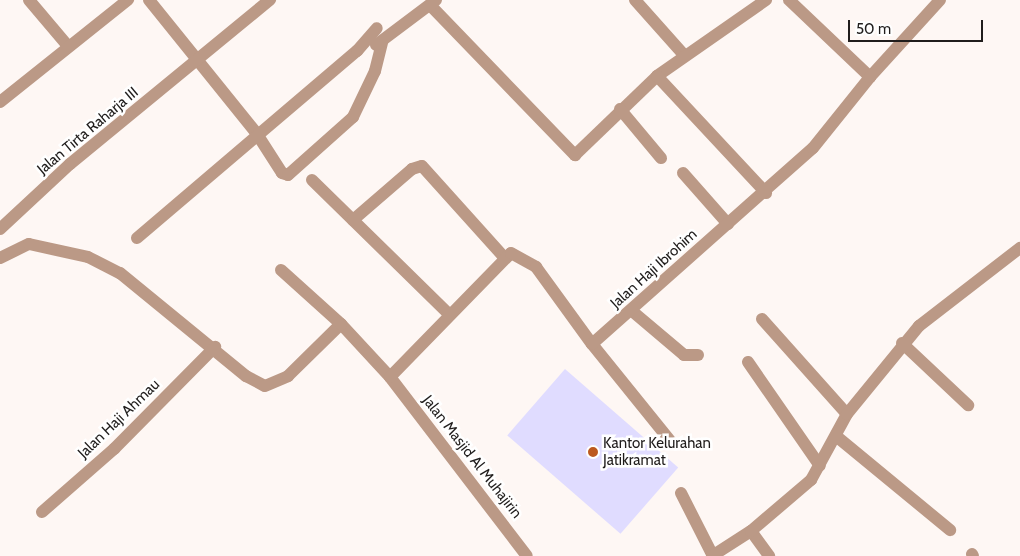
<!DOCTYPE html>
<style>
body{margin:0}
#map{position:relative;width:1020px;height:556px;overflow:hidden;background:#fef7f4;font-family:Cabin,sans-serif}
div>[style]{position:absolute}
.building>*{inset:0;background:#e0dcff;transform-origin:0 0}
.minor>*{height:12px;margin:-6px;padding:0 6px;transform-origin:6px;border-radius:6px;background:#bb9986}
.dots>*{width:14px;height:14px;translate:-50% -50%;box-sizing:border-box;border:2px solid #fff;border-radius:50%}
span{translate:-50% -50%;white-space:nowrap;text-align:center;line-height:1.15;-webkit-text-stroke:5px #fff;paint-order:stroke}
.street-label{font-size:15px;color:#201d1c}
.poi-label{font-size:15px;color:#201d1c}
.left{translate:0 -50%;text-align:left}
.scale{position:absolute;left:848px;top:20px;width:135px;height:22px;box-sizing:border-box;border:2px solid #201d1c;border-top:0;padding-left:6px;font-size:15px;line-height:18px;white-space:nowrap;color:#201d1c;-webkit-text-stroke:4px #fff;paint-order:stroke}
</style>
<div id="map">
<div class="building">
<div style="left:565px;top:369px;width:150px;height:88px;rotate:41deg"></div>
</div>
<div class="minor">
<div style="left:29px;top:0;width:60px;rotate:49.7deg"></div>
<div style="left:149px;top:0;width:172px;rotate:51.1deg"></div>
<div style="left:257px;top:134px;width:46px;rotate:57.3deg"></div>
<div style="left:282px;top:173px;width:6px;rotate:18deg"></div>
<div style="left:288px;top:175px;width:87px;rotate:-41.7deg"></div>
<div style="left:353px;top:117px;width:51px;rotate:-64.4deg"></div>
<div style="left:375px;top:71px;width:30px;rotate:-76deg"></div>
<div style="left:635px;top:0;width:74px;rotate:48.3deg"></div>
<div style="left:789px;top:0;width:112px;rotate:43.5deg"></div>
<div style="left:430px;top:5px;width:209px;rotate:46deg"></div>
<div style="left:575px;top:155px;width:114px;rotate:-43.9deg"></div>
<div style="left:657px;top:76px;width:133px;rotate:-34.9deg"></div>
<div style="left:376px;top:45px;width:75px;rotate:-36.9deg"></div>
<div style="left:657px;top:76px;width:160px;rotate:47deg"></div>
<div style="left:0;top:102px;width:164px;rotate:-38.6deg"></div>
<div style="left:620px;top:109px;width:64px;rotate:50.1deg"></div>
<div style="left:683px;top:173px;width:68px;rotate:48.6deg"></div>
<div style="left:312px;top:180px;width:190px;rotate:44.4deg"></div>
<div style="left:353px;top:220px;width:78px;rotate:-40.8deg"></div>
<div style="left:412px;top:169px;width:10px;rotate:-17deg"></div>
<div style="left:422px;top:166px;width:121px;rotate:48deg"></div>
<div style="left:0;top:229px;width:96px;rotate:-42.9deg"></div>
<div style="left:70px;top:164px;width:259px;rotate:-39.4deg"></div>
<div style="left:137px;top:238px;width:289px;rotate:-40.4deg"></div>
<div style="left:357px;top:51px;width:30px;rotate:-49deg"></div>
<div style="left:0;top:258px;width:32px;rotate:-26deg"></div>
<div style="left:29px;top:244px;width:60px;rotate:12.4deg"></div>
<div style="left:88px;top:257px;width:36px;rotate:27deg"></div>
<div style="left:120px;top:273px;width:163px;rotate:39.3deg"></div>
<div style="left:246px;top:376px;width:21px;rotate:28deg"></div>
<div style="left:265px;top:386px;width:25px;rotate:-23deg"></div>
<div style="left:288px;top:376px;width:74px;rotate:-44.5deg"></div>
<div style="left:341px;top:324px;width:72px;rotate:47.2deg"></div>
<div style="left:390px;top:377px;width:225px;rotate:52.6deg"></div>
<div style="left:281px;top:270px;width:81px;rotate:42deg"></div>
<div style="left:632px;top:311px;width:68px;rotate:40.2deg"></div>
<div style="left:684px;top:355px;width:14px"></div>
<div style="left:762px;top:319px;width:127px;rotate:48.2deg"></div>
<div style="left:902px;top:343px;width:91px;rotate:43.2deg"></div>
<div style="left:592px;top:344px;width:127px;rotate:51.1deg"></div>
<div style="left:748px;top:362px;width:126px;rotate:55.3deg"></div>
<div style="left:390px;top:377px;width:173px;rotate:-45.7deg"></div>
<div style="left:511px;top:253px;width:29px;rotate:29deg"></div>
<div style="left:536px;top:267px;width:95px;rotate:54deg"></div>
<div style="left:592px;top:344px;width:295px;rotate:-41.6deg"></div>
<div style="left:813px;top:148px;width:91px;rotate:-51.2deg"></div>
<div style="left:870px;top:77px;width:104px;rotate:-47.7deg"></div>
<div style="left:836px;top:436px;width:148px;rotate:39.5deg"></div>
<div style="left:681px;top:493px;width:71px;rotate:63.1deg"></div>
<div style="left:42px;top:512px;width:96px;rotate:-41.2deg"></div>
<div style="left:114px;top:449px;width:144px;rotate:-45.3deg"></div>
<div style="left:751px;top:531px;width:31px;rotate:54deg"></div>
<div style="left:972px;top:554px;width:2px;rotate:63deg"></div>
<div style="left:712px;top:556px;width:46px;rotate:-32.7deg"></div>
<div style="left:751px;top:531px;width:79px;rotate:-40.4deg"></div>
<div style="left:811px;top:480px;width:75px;rotate:-61.4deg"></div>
<div style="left:847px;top:414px;width:114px;rotate:-50.7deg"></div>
<div style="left:919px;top:326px;width:128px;rotate:-37.7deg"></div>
</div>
<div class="dots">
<div style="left:593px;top:452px;background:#bc591f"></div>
</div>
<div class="street-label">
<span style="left:88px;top:131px;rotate:-40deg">Jalan Tirta Raharja III</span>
<span style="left:654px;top:269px;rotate:-42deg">Jalan Haji Ibrohim</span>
<span style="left:119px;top:419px;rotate:-44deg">Jalan Haji Ahmau</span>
<span style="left:472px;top:457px;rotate:52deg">Jalan Masjid Al Muhajirin</span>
</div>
<div class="poi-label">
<span class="left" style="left:603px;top:452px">Kantor Kelurahan<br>Jatikramat</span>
</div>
<div class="scale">50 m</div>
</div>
